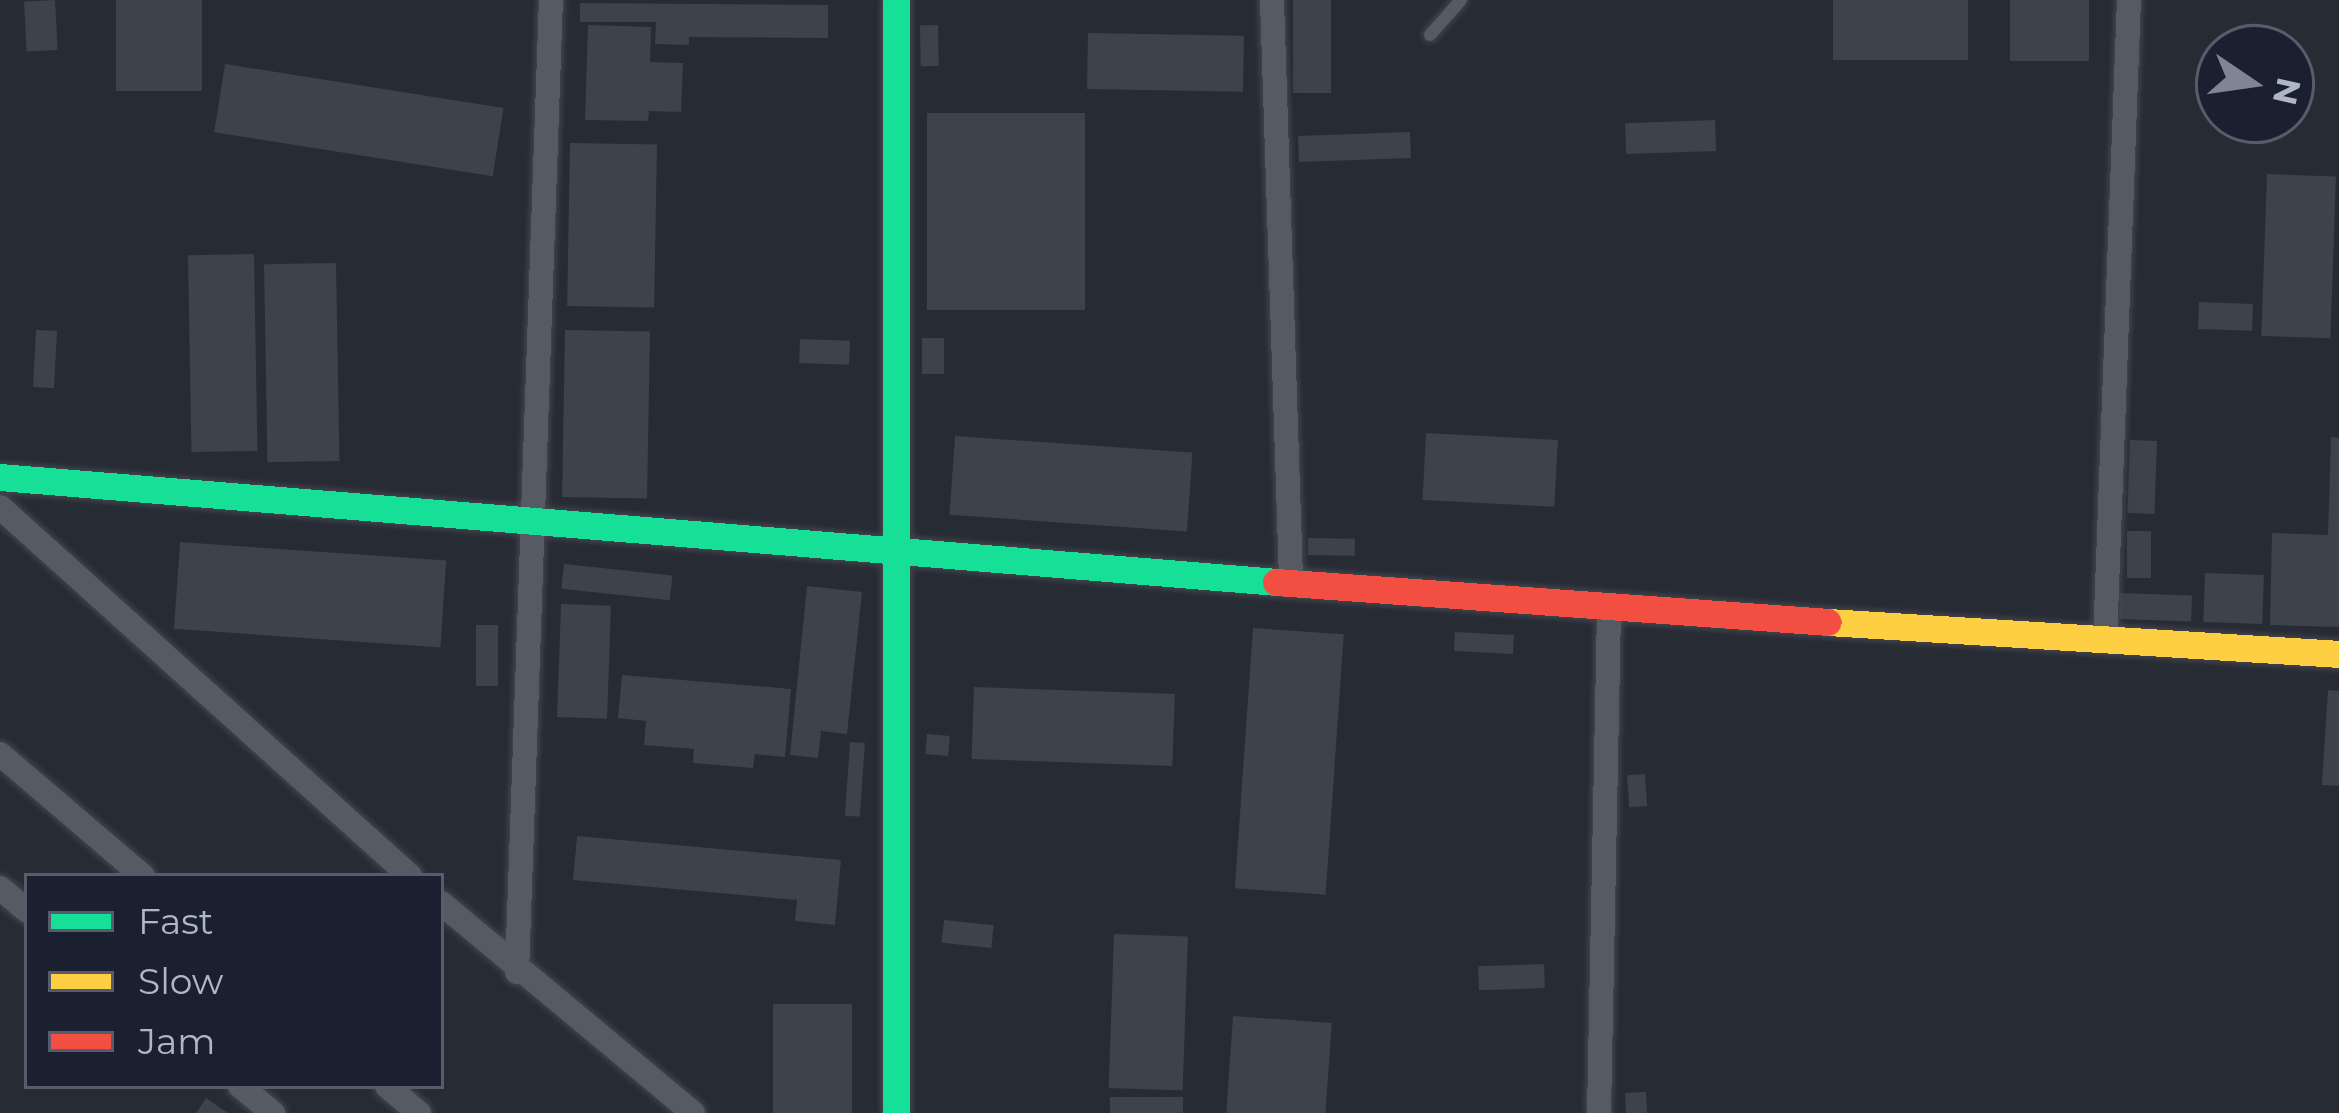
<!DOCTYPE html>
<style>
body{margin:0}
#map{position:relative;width:2339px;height:1113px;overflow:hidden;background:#272b34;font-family:Montserrat,sans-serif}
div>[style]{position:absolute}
.building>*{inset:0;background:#3e424b;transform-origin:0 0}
.roads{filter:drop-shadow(0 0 3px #43464d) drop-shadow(0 0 3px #43464d)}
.lane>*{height:12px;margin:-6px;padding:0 6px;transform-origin:6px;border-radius:6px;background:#565a63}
.street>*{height:24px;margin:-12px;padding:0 12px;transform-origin:12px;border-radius:12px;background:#565a63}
.fast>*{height:27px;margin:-13.5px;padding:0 13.5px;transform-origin:13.5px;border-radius:13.5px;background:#16e098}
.slow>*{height:27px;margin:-13.5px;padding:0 13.5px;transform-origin:13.5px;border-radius:13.5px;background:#ffcf43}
.jam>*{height:27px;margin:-13.5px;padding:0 13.5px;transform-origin:13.5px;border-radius:13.5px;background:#f24e42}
span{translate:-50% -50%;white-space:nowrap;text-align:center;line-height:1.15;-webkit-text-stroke:9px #1a202f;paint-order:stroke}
.legend{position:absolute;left:24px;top:873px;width:420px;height:216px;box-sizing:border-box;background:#1a202f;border:3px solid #565c6c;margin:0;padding:15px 21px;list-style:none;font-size:36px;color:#afb6c7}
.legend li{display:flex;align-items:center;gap:24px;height:60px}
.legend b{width:60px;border:3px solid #565c6c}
.north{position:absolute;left:2195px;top:24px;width:120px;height:120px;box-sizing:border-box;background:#1a202f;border:3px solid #565c6c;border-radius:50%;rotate:103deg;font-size:33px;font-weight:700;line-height:48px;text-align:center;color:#afb6c7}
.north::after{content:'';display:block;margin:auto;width:42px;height:54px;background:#7f8594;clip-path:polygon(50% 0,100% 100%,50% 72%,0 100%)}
</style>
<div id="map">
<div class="building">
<div style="left:55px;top:0;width:50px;height:31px;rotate:87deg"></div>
<div style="left:116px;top:0;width:86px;height:91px"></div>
<div style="left:1293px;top:0;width:38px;height:93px"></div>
<div style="left:1833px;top:0;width:135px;height:60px"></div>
<div style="left:2010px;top:0;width:79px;height:61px"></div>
<div style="clip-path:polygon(580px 3px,828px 5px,828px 38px,689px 37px,689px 45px,655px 44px,656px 22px,580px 22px)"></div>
<div style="clip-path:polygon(588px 25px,651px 27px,650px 62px,683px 63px,681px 112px,649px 111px,648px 121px,585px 120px)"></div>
<div style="left:938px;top:25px;width:41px;height:18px;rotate:89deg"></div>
<div style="left:1088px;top:33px;width:156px;height:56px;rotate:1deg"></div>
<div style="left:225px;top:64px;width:282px;height:69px;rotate:9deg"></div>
<div style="left:927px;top:113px;width:158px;height:197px"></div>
<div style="left:1715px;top:120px;width:31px;height:90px;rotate:88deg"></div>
<div style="left:1410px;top:132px;width:26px;height:112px;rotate:88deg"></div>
<div style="left:570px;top:143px;width:87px;height:163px;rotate:1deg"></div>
<div style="left:2267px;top:174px;width:69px;height:162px;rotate:2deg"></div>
<div style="left:254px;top:254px;width:197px;height:66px;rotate:89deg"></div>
<div style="left:336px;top:263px;width:198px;height:72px;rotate:89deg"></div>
<div style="left:2199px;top:302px;width:54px;height:27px;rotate:2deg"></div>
<div style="left:36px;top:330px;width:21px;height:57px;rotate:3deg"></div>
<div style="left:565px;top:330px;width:85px;height:167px;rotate:1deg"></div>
<div style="left:922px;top:338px;width:22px;height:36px"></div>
<div style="left:800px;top:339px;width:50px;height:24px;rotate:2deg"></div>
<div style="left:1426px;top:433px;width:132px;height:67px;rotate:3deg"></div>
<div style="left:955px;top:436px;width:238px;height:79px;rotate:4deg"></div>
<div style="clip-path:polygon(2331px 437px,2339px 438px,2339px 627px,2270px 625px,2272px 533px,2328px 535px)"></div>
<div style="left:2130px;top:440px;width:27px;height:73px;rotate:2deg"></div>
<div style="left:2127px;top:531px;width:24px;height:47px"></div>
<div style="left:1308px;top:538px;width:47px;height:17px;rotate:1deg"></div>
<div style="left:180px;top:542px;width:267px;height:87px;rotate:4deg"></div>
<div style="left:564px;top:564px;width:109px;height:25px;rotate:6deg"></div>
<div style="left:2205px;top:573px;width:59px;height:49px;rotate:2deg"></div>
<div style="clip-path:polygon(807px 586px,862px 592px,847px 734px,821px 731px,818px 758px,790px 755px)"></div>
<div style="left:2120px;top:593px;width:72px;height:26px;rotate:2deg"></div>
<div style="left:561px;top:604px;width:50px;height:113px;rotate:2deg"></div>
<div style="left:476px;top:625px;width:22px;height:61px"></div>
<div style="left:1253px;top:628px;width:91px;height:261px;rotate:4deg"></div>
<div style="left:1455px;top:632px;width:59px;height:19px;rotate:3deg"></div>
<div style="clip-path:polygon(622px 675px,791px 689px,785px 757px,755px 754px,753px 768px,693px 763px,694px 749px,644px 745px,646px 721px,618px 718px)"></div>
<div style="left:974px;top:687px;width:201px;height:72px;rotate:2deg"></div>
<div style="clip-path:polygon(2328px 690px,2339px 691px,2339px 786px,2322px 785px)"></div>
<div style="left:927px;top:734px;width:23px;height:20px;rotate:5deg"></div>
<div style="left:850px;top:742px;width:15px;height:74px;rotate:4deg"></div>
<div style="left:1645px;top:774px;width:32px;height:18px;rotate:86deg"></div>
<div style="clip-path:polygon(577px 836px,841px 860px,835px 925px,795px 921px,797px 900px,573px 880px)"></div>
<div style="left:944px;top:920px;width:50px;height:23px;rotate:6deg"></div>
<div style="left:1114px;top:934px;width:74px;height:154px;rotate:2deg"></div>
<div style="left:1544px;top:964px;width:24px;height:66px;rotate:88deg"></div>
<div style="left:773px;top:1004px;width:79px;height:109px"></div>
<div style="left:1233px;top:1016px;width:99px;height:97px;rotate:4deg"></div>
<div style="left:1646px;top:1092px;width:21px;height:21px;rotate:87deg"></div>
<div style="left:1110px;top:1097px;width:73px;height:16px"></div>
<div style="clip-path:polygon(206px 1098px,228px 1113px,196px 1113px)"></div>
</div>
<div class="roads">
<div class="lane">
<div style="left:1430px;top:35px;width:47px;rotate:-48.5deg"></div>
</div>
<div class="street">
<div style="left:1272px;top:0;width:579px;rotate:88.12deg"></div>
<div style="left:0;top:507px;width:552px;rotate:41.99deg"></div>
<div style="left:2105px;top:641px;width:641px;rotate:-87.86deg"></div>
<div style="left:0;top:754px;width:188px;rotate:40.5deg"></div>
<div style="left:0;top:888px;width:35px;rotate:40deg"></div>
<div style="left:441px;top:903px;width:328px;rotate:39.8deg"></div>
<div style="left:517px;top:972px;width:973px;rotate:-88deg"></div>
<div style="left:240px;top:1086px;width:43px;rotate:39.3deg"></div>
<div style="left:387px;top:1086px;width:42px;rotate:40.2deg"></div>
<div style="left:1599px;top:1113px;width:504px;rotate:-88.86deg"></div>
</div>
<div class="fast">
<div style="left:896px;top:0;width:1113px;rotate:90deg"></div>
<div style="left:0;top:477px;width:1280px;rotate:4.7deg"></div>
</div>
<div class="slow">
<div style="left:1828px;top:622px;width:512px;rotate:3.58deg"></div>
</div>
<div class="jam">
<div style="left:1276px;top:582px;width:553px;rotate:4.14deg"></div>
</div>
</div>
<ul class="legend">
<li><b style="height:15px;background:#16e098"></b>Fast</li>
<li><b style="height:15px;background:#ffcf43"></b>Slow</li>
<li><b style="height:15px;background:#f24e42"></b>Jam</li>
</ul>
<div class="north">N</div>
</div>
